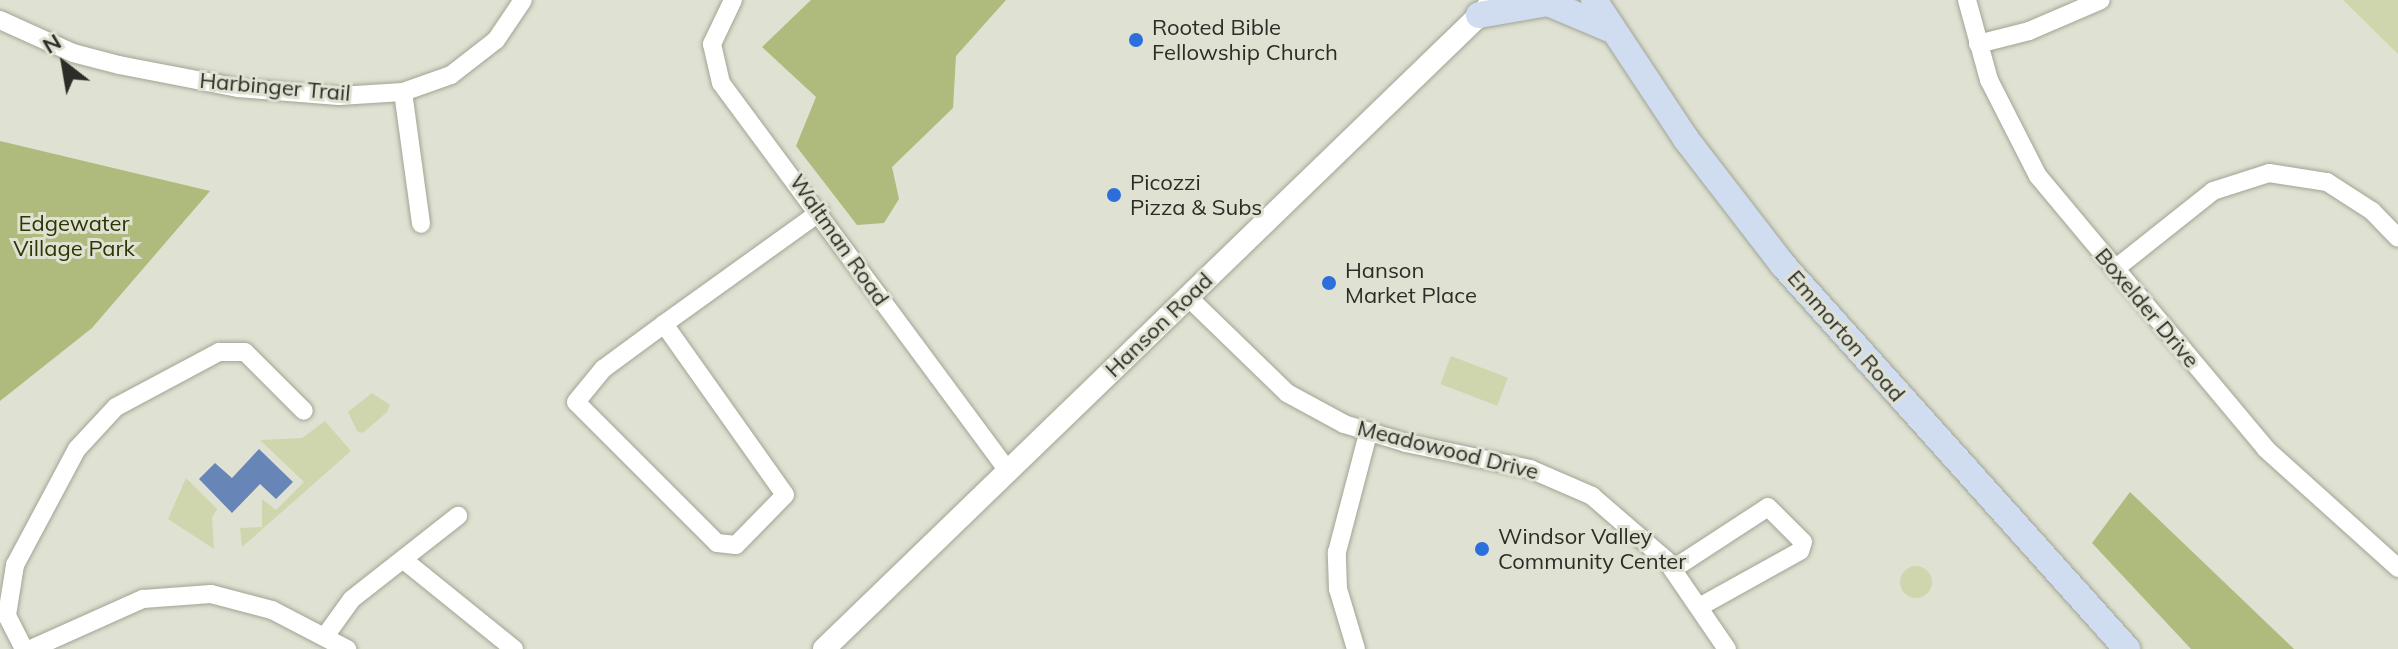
<!DOCTYPE html>
<style>
body{margin:0}
#map{position:relative;width:2398px;height:649px;overflow:hidden;background:#dfe2d2;font-family:Mulish,sans-serif}
div>[style]{position:absolute}
.green>*{inset:0;background:#cfd6ae;transform-origin:0 0}
.round{border-radius:50%}
.forest>*{inset:0;background:#afba7d}
.water>*{inset:0;background:#6785b6}
.roads{filter:drop-shadow(0 0 2px #a1a494) drop-shadow(0 0 2px #a1a494)}
.minor>*{height:18px;margin:-9px;padding:0 9px;transform-origin:9px;border-radius:9px;background:#fff}
.tertiary>*{height:22px;margin:-11px;padding:0 11px;transform-origin:11px;border-radius:11px;background:#fff}
.secondary>*{height:26px;margin:-13px;padding:0 13px;transform-origin:13px;border-radius:13px;background:#d0dcf0}
.dots>*{width:22px;height:22px;translate:-50% -50%;box-sizing:border-box;border:4px solid #dfe2d2;border-radius:50%}
span{translate:-50% -50%;white-space:nowrap;text-align:center;line-height:1.15;-webkit-text-stroke:6px #dfe2d2;paint-order:stroke}
.poi-label{font-size:22px;color:#2c2d27}
.left{translate:0 -50%;text-align:left}
.street-label{font-size:22px;color:#2c2d27}
.park-label{font-size:22px;color:#2f3504}
.north{position:absolute;left:24px;top:24px;width:80px;height:80px;-webkit-text-stroke:6px #dfe2d2;paint-order:stroke;rotate:329deg;font-size:22px;font-weight:700;line-height:32px;text-align:center;color:#2c2d27}
.north::after{content:'';display:block;margin:auto;width:28px;height:36px;background:#2c2d27;clip-path:polygon(50% 0,100% 100%,50% 72%,0 100%)}
</style>
<div id="map">
<div class="green">
<div style="clip-path:polygon(2343px 0,2398px 0,2398px 54px)"></div>
<div style="left:1451px;top:356px;width:61px;height:30px;rotate:21deg"></div>
<div style="clip-path:polygon(372px 393px,390px 405px,387px 412px,363px 433px,357px 431px,348px 412px)"></div>
<div style="clip-path:polygon(325px 421px,351px 451px,242px 547px,240px 528px,262px 527px,262px 499px,276px 510px,304px 482px,260px 440px,302px 438px)"></div>
<div style="clip-path:polygon(186px 478px,217px 509px,212px 518px,214px 549px,168px 519px)"></div>
<div class="round" style="left:1900px;top:566px;width:32px;height:32px"></div>
</div>
<div class="forest">
<div style="clip-path:polygon(811px 0,1006px 0,956px 56px,953px 108px,892px 167px,899px 199px,884px 223px,857px 225px,796px 146px,816px 97px,762px 47px)"></div>
<div style="clip-path:polygon(0 141px,210px 191px,92px 328px,0 401px)"></div>
<div style="clip-path:polygon(2130px 492px,2294px 649px,2191px 649px,2092px 543px)"></div>
</div>
<div class="water">
<div style="clip-path:polygon(259px 449px,293px 482px,276px 499px,260px 484px,232px 513px,199px 479px,215px 463px,232px 478px)"></div>
</div>
<div class="roads">
<div class="minor">
<div style="left:733px;top:0;width:49px;rotate:115.5deg"></div>
<div style="left:712px;top:44px;width:40px;rotate:77deg"></div>
<div style="left:721px;top:83px;width:483px;rotate:53.5deg"></div>
<div style="left:1967px;top:0;width:83px;rotate:74.6deg"></div>
<div style="left:1989px;top:80px;width:108px;rotate:63deg"></div>
<div style="left:2038px;top:176px;width:356px;rotate:50.1deg"></div>
<div style="left:2266px;top:449px;width:178px;rotate:42deg"></div>
<div style="left:0;top:20px;width:80px;rotate:24.3deg"></div>
<div style="left:73px;top:53px;width:48px;rotate:14.6deg"></div>
<div style="left:119px;top:65px;width:121px;rotate:10.9deg"></div>
<div style="left:238px;top:88px;width:101px;rotate:4.5deg"></div>
<div style="left:339px;top:96px;width:64px;rotate:-3.6deg"></div>
<div style="left:403px;top:92px;width:51px;rotate:-19.5deg"></div>
<div style="left:451px;top:75px;width:57px;rotate:-37.9deg"></div>
<div style="left:496px;top:40px;width:48px;rotate:-56deg"></div>
<div style="left:1978px;top:44px;width:53px;rotate:-14.3deg"></div>
<div style="left:2029px;top:31px;width:78px;rotate:-23.3deg"></div>
<div style="left:403px;top:92px;width:133px;rotate:82.2deg"></div>
<div style="left:2115px;top:269px;width:125px;rotate:-38.5deg"></div>
<div style="left:2213px;top:191px;width:59px;rotate:-17.8deg"></div>
<div style="left:2269px;top:173px;width:59px;rotate:8.8deg"></div>
<div style="left:2327px;top:182px;width:54px;rotate:32.8deg"></div>
<div style="left:2372px;top:211px;width:37px;rotate:46deg"></div>
<div style="left:1188px;top:297px;width:138px;rotate:44.1deg"></div>
<div style="left:1287px;top:393px;width:65px;rotate:28.5deg"></div>
<div style="left:1344px;top:424px;width:65px;rotate:17deg"></div>
<div style="left:1406px;top:443px;width:127px;rotate:11.8deg"></div>
<div style="left:1530px;top:469px;width:68px;rotate:23.5deg"></div>
<div style="left:1592px;top:496px;width:98px;rotate:40.9deg"></div>
<div style="left:1666px;top:560px;width:108px;rotate:55.6deg"></div>
<div style="left:664px;top:324px;width:209px;rotate:54.7deg"></div>
<div style="left:785px;top:495px;width:70px;rotate:134.4deg"></div>
<div style="left:736px;top:545px;width:19px;rotate:-174deg"></div>
<div style="left:717px;top:543px;width:199px;rotate:-135deg"></div>
<div style="left:576px;top:402px;width:43px;rotate:-50.7deg"></div>
<div style="left:603px;top:369px;width:76px;rotate:-36.4deg"></div>
<div style="left:664px;top:324px;width:192px;rotate:-35.7deg"></div>
<div style="left:405px;top:561px;width:140px;rotate:38.9deg"></div>
<div style="left:1673px;top:569px;width:113px;rotate:-33.1deg"></div>
<div style="left:1768px;top:507px;width:49px;rotate:45deg"></div>
<div style="left:1803px;top:542px;width:9px;rotate:108deg"></div>
<div style="left:1800px;top:551px;width:113px;rotate:150.9deg"></div>
<div style="left:326px;top:635px;width:44px;rotate:-54.2deg"></div>
<div style="left:352px;top:599px;width:135px;rotate:-38.1deg"></div>
<div style="left:24px;top:649px;width:38px;rotate:-117deg"></div>
<div style="left:7px;top:615px;width:51px;rotate:-80.9deg"></div>
<div style="left:15px;top:565px;width:132px;rotate:-61.9deg"></div>
<div style="left:77px;top:449px;width:57px;rotate:-47.1deg"></div>
<div style="left:116px;top:407px;width:117px;rotate:-28.1deg"></div>
<div style="left:219px;top:352px;width:26px"></div>
<div style="left:245px;top:352px;width:83px;rotate:45deg"></div>
<div style="left:31px;top:649px;width:123px;rotate:-24.1deg"></div>
<div style="left:143px;top:599px;width:68px;rotate:-4.2deg"></div>
<div style="left:211px;top:594px;width:63px;rotate:14.7deg"></div>
<div style="left:272px;top:610px;width:85px;rotate:27.5deg"></div>
<div style="left:1356px;top:649px;width:63px;rotate:-106.7deg"></div>
<div style="left:1338px;top:589px;width:37px;rotate:-92deg"></div>
<div style="left:1337px;top:552px;width:122px;rotate:-75.3deg"></div>
</div>
<div class="tertiary">
<div style="left:824px;top:649px;width:928px;rotate:-44.04deg"></div>
</div>
<div class="secondary">
<div style="left:1594px;top:0;width:167px;rotate:56.5deg"></div>
<div style="left:1686px;top:139px;width:159px;rotate:52.4deg"></div>
<div style="left:1783px;top:265px;width:516px;rotate:48.14deg"></div>
<div style="left:1479px;top:15px;width:70px;rotate:-9.9deg"></div>
<div style="left:1548px;top:3px;width:69px;rotate:22.9deg"></div>
</div>
</div>
<div class="dots">
<div style="left:1136px;top:40px;background:#2c6fdc"></div>
<div style="left:1114px;top:195px;background:#2c6fdc"></div>
<div style="left:1329px;top:283px;background:#2c6fdc"></div>
<div style="left:1482px;top:549px;background:#2c6fdc"></div>
</div>
<div class="poi-label">
<span class="left" style="left:1152px;top:40px">Rooted Bible<br>Fellowship Church</span>
<span class="left" style="left:1130px;top:195px">Picozzi<br>Pizza &amp; Subs</span>
<span class="left" style="left:1345px;top:283px">Hanson<br>Market Place</span>
<span class="left" style="left:1498px;top:549px">Windsor Valley<br>Community Center</span>
</div>
<div class="street-label">
<span style="left:275px;top:87px;rotate:5deg">Harbinger Trail</span>
<span style="left:839px;top:240px;rotate:55deg">Waltman Road</span>
<span style="left:2147px;top:308px;rotate:50deg">Boxelder Drive</span>
<span style="left:1159px;top:325px;rotate:-44deg">Hanson Road</span>
<span style="left:1846px;top:336px;rotate:49deg">Emmorton Road</span>
<span style="left:1448px;top:450px;rotate:14deg">Meadowood Drive</span>
</div>
<div class="park-label">
<span style="left:74px;top:236px">Edgewater<br>Village Park</span>
</div>
<div class="north">N</div>
</div>
